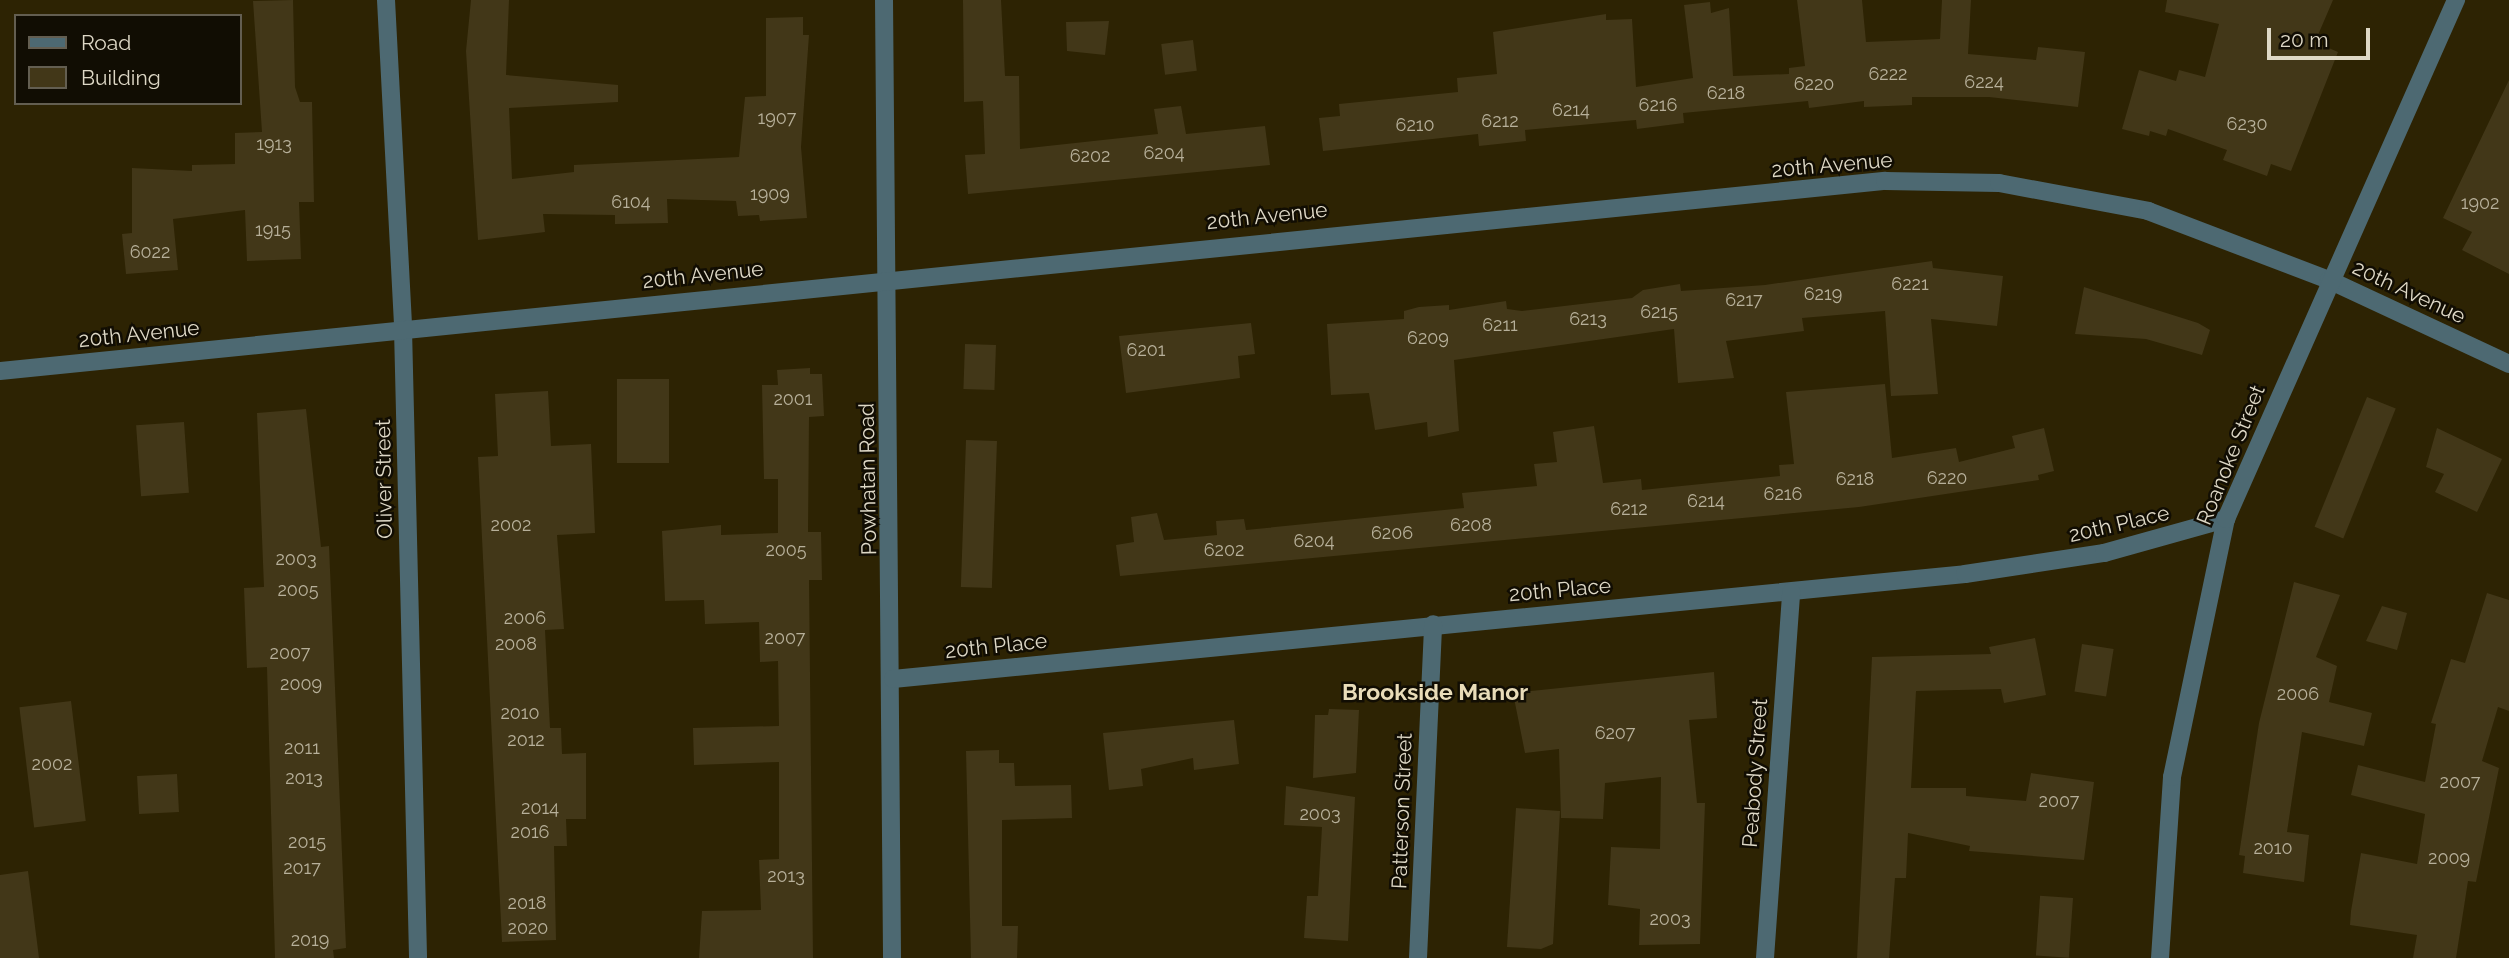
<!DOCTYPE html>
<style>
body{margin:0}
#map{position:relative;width:2509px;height:958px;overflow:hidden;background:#2d2303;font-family:Raleway,sans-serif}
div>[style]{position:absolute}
.building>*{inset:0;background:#423718;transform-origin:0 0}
.minor>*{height:18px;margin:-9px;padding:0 9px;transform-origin:9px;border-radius:9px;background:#4d6972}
span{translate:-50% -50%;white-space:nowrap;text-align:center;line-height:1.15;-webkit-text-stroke:5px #110d03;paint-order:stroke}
.number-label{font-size:18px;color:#b7b09a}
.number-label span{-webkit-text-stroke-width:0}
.street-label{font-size:21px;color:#ded8c6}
.neighbourhood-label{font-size:23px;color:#e9dcb9;font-weight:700}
.legend{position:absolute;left:14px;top:14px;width:228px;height:91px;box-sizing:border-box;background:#110d03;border:2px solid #635e51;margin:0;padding:9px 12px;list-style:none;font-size:21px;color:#ded8c6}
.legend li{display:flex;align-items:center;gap:14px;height:35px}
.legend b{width:35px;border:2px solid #635e51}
.scale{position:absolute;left:2267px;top:28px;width:103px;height:32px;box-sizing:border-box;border:4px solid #ded8c6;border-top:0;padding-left:9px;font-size:21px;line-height:24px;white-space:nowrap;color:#ded8c6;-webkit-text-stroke:5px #110d03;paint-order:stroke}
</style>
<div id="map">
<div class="building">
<div style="clip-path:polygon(293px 0,295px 87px,300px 102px,312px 102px,314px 202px,299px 202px,301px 259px,247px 261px,245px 210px,173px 219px,178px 270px,126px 274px,122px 234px,132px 233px,132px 168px,192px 171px,192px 165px,235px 164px,235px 133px,262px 132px,253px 1px)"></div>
<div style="clip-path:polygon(471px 0,509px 0,506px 75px,618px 85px,618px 102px,509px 108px,512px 179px,574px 172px,574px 165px,739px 157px,745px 97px,766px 96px,766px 18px,803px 17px,803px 35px,809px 35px,801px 147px,807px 218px,760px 221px,759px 215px,738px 216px,736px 201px,667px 199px,668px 223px,615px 224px,615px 215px,543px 214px,545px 232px,478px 240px,466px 51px)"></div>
<div style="clip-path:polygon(963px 0,1001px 0,1005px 76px,1019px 76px,1020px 149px,1158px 134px,1154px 109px,1181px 106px,1186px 134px,1265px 126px,1270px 165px,968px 194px,965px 155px,985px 154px,983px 101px,964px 102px)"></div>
<div style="clip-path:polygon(1797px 0,1862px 0,1866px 42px,1940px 39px,1942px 0,1971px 0,1968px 54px,2036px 60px,2038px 47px,2085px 52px,2078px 107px,1989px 97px,1912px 97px,1912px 105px,1864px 107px,1864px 101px,1809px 108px,1808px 101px,1683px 113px,1684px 123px,1637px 129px,1636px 120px,1525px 130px,1526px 141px,1479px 146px,1478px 134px,1323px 151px,1319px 118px,1340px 116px,1339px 104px,1458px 92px,1457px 78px,1497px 74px,1493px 32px,1606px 14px,1606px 20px,1632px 19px,1636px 87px,1693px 78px,1684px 5px,1710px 2px,1711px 13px,1729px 8px,1733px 76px,1789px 74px,1789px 68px,1805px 66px)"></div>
<div style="clip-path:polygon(2167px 0,2333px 0,2315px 42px,2338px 52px,2291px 171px,2271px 164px,2267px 176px,2223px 160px,2227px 150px,2168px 129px,2166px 136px,2150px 131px,2149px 136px,2122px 129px,2139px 70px,2176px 81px,2179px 70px,2205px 77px,2219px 24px,2165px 12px)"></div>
<div style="clip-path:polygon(1109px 21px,1105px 55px,1067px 51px,1066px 22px)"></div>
<div style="left:1193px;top:40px;width:31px;height:32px;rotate:83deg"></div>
<div style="clip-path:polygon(2509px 80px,2509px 274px,2462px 250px,2472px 232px,2443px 218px)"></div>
<div style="clip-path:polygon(1932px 261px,1933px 268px,2003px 276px,1997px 326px,1931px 319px,1938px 394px,1891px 396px,1885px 311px,1802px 318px,1804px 331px,1726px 341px,1734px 378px,1678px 383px,1674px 329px,1454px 360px,1459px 431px,1428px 437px,1427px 422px,1375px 430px,1369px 393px,1331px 395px,1327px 324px,1404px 319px,1404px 311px,1419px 307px,1449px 305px,1449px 310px,1506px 301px,1507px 309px,1522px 311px,1632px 298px,1643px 290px,1680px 284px,1681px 291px,1765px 285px)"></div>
<div style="clip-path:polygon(2084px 287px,2198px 323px,2210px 330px,2202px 355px,2146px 339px,2075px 334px)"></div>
<div style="clip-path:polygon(1251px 323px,1255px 354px,1238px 356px,1240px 378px,1126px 393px,1119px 336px)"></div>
<div style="left:965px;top:344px;width:31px;height:45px;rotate:2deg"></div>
<div style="clip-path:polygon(810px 368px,810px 374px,822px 374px,824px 416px,809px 417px,808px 532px,821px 532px,822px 580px,809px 580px,813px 958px,699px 958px,702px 911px,761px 910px,759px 860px,779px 859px,779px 762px,694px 765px,693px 728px,779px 726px,778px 661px,760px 662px,759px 622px,705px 624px,704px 600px,665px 601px,662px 531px,721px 525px,721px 535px,778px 533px,778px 479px,764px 479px,762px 385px,778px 385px,777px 370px)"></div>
<div style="left:617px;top:379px;width:52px;height:84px"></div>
<div style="clip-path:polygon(1885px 384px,1892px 458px,1956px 448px,1959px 462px,2015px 448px,2012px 436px,2044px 428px,2054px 471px,2038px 475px,2039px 480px,1859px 507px,1120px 576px,1116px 545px,1134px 542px,1131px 517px,1157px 513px,1164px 540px,1217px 535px,1216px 521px,1244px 519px,1246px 530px,1464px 508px,1462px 493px,1537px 486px,1534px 464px,1557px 462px,1553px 432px,1594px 426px,1603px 483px,1641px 479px,1642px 490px,1780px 476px,1779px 465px,1794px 464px,1786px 392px)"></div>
<div style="clip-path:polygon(548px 391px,551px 446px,591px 444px,595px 533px,557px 535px,564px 629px,545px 630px,550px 728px,561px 728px,562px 754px,586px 753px,586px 819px,566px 819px,567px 846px,554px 846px,556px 940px,502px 942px,478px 457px,498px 456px,495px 394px)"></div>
<div style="left:2367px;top:397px;width:31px;height:140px;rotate:22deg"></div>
<div style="clip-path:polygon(306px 409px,321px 547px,329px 546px,346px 948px,333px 950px,334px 958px,275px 958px,267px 667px,247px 668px,244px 588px,264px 587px,257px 413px)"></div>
<div style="left:184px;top:422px;width:71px;height:48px;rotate:86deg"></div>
<div style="clip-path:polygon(2437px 428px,2502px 459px,2477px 512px,2435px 492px,2444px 474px,2426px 467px)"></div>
<div style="left:966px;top:440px;width:31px;height:147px;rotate:2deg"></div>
<div style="clip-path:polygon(2294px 582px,2340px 595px,2316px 657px,2337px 666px,2329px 702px,2372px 713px,2364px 746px,2302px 732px,2287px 832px,2309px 835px,2304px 882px,2243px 873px,2245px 856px,2239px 855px,2259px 723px)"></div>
<div style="clip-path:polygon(2487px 593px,2509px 600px,2509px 711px,2498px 707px,2482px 761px,2499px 768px,2476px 882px,2468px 881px,2456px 958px,2413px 958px,2417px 935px,2350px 925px,2351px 911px,2361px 853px,2417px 864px,2425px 814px,2351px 795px,2358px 765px,2425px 782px,2436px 724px,2431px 723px,2451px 659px,2465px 663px)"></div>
<div style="clip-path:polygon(2382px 606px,2407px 613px,2397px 650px,2366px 641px)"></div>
<div style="clip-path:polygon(2035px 638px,2046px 695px,2004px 703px,2001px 689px,1916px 691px,1911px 788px,1966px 788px,1966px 796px,2026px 801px,2031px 773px,2094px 782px,2084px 860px,1969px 851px,1970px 846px,1908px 833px,1906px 878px,1895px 878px,1889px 958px,1857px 958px,1872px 657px,1991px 654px,1989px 647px)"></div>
<div style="left:2082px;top:644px;width:32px;height:48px;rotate:9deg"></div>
<div style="clip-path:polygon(1714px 672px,1717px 718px,1689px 720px,1697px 803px,1705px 803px,1700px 944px,1639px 945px,1640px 909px,1608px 905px,1611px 847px,1660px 849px,1661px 777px,1605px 783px,1603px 819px,1561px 818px,1559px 749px,1525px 753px,1513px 693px)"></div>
<div style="left:71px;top:701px;width:121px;height:52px;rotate:83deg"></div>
<div style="clip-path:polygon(1329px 709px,1359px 710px,1356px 773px,1313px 778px,1315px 715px,1328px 715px)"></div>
<div style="clip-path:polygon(1234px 720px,1239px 764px,1194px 770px,1193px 758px,1141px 769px,1143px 786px,1109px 790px,1103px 733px)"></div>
<div style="clip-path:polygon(999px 750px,999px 763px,1014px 763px,1015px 786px,1071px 785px,1072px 818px,1002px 820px,1002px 926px,1018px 926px,1017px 958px,971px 958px,966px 751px)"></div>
<div style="left:177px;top:774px;width:38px;height:40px;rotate:87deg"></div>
<div style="clip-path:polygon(1286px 786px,1355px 797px,1348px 941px,1304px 938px,1307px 896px,1318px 896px,1322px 827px,1284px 825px)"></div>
<div style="clip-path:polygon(1516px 808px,1560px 811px,1553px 944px,1541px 949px,1507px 947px)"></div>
<div style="clip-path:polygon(28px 871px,39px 958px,0 958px,0 875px)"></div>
<div style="left:2073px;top:898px;width:60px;height:33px;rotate:94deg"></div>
</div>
<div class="minor">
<div style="left:386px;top:0;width:329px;rotate:87deg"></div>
<div style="left:403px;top:329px;width:629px;rotate:88.63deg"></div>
<div style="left:884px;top:0;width:958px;rotate:89.52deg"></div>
<div style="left:0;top:371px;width:1895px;rotate:-5.76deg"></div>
<div style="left:1885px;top:181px;width:114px;rotate:1deg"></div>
<div style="left:1999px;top:183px;width:152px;rotate:10.6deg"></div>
<div style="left:2148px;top:211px;width:194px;rotate:20.9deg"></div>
<div style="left:2329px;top:280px;width:199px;rotate:25deg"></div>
<div style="left:893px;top:679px;width:1077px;rotate:-5.59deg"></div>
<div style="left:1965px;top:574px;width:141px;rotate:-8.6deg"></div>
<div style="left:2104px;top:553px;width:127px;rotate:-15.6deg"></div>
<div style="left:1418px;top:958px;width:334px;rotate:-87.4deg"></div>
<div style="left:1765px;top:958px;width:367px;rotate:-85.9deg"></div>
<div style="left:2160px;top:958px;width:181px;rotate:-86.2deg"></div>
<div style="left:2172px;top:777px;width:264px;rotate:-78.2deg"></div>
<div style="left:2226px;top:519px;width:568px;rotate:-66.1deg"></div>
</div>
<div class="number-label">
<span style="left:1888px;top:74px">6222</span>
<span style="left:1984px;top:82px">6224</span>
<span style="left:1814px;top:84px">6220</span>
<span style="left:1726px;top:93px">6218</span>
<span style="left:1658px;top:105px">6216</span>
<span style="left:1571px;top:110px">6214</span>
<span style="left:777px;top:118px">1907</span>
<span style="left:1500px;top:121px">6212</span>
<span style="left:2247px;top:124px">6230</span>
<span style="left:1415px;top:125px">6210</span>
<span style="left:274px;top:144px">1913</span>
<span style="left:1164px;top:153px">6204</span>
<span style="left:1090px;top:156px">6202</span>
<span style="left:770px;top:194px">1909</span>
<span style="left:631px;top:202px">6104</span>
<span style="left:2480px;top:203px">1902</span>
<span style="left:273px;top:230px">1915</span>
<span style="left:150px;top:252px">6022</span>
<span style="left:1910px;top:284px">6221</span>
<span style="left:1823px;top:294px">6219</span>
<span style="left:1744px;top:300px">6217</span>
<span style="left:1659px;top:312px">6215</span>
<span style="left:1588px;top:319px">6213</span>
<span style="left:1500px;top:325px">6211</span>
<span style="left:1428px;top:338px">6209</span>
<span style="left:1146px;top:350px">6201</span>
<span style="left:793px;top:399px">2001</span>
<span style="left:1947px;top:478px">6220</span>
<span style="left:1855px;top:479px">6218</span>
<span style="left:1783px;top:494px">6216</span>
<span style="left:1706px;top:501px">6214</span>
<span style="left:1629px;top:509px">6212</span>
<span style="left:511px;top:525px">2002</span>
<span style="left:1471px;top:525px">6208</span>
<span style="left:1392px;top:533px">6206</span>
<span style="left:1314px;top:541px">6204</span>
<span style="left:786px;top:550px">2005</span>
<span style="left:1224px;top:550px">6202</span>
<span style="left:296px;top:559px">2003</span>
<span style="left:298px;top:590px">2005</span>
<span style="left:525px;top:618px">2006</span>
<span style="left:785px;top:638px">2007</span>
<span style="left:516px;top:644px">2008</span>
<span style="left:290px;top:653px">2007</span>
<span style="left:301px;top:684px">2009</span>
<span style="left:2298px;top:694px">2006</span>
<span style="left:520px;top:713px">2010</span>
<span style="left:1615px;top:733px">6207</span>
<span style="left:526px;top:740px">2012</span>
<span style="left:302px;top:748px">2011</span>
<span style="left:52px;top:764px">2002</span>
<span style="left:304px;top:778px">2013</span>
<span style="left:2460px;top:782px">2007</span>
<span style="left:2059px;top:801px">2007</span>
<span style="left:540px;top:808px">2014</span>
<span style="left:1320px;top:814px">2003</span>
<span style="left:530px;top:832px">2016</span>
<span style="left:307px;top:842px">2015</span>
<span style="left:2273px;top:848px">2010</span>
<span style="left:2449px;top:858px">2009</span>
<span style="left:302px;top:868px">2017</span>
<span style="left:786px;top:876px">2013</span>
<span style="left:527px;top:903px">2018</span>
<span style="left:1670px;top:919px">2003</span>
<span style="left:528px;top:928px">2020</span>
<span style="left:310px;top:940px">2019</span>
</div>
<div class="street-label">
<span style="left:1832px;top:165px;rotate:-5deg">20th Avenue</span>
<span style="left:1267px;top:216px;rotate:-6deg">20th Avenue</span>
<span style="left:703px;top:275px;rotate:-6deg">20th Avenue</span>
<span style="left:2409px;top:292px;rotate:25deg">20th Avenue</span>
<span style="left:139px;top:334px;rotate:-6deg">20th Avenue</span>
<span style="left:2231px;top:455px;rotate:-68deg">Roanoke Street</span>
<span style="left:384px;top:479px;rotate:-91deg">Oliver Street</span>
<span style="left:868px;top:479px;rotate:-91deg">Powhatan Road</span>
<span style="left:2119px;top:524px;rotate:-13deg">20th Place</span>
<span style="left:1560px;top:590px;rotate:-5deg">20th Place</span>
<span style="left:996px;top:646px;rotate:-6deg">20th Place</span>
<span style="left:1755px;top:773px;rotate:-86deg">Peabody Street</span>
<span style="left:1402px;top:811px;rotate:-88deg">Patterson Street</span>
</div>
<div class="neighbourhood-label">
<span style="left:1435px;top:692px">Brookside Manor</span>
</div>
<ul class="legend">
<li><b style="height:9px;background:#4d6972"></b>Road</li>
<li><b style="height:19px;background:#423718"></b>Building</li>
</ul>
<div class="scale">20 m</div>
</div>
